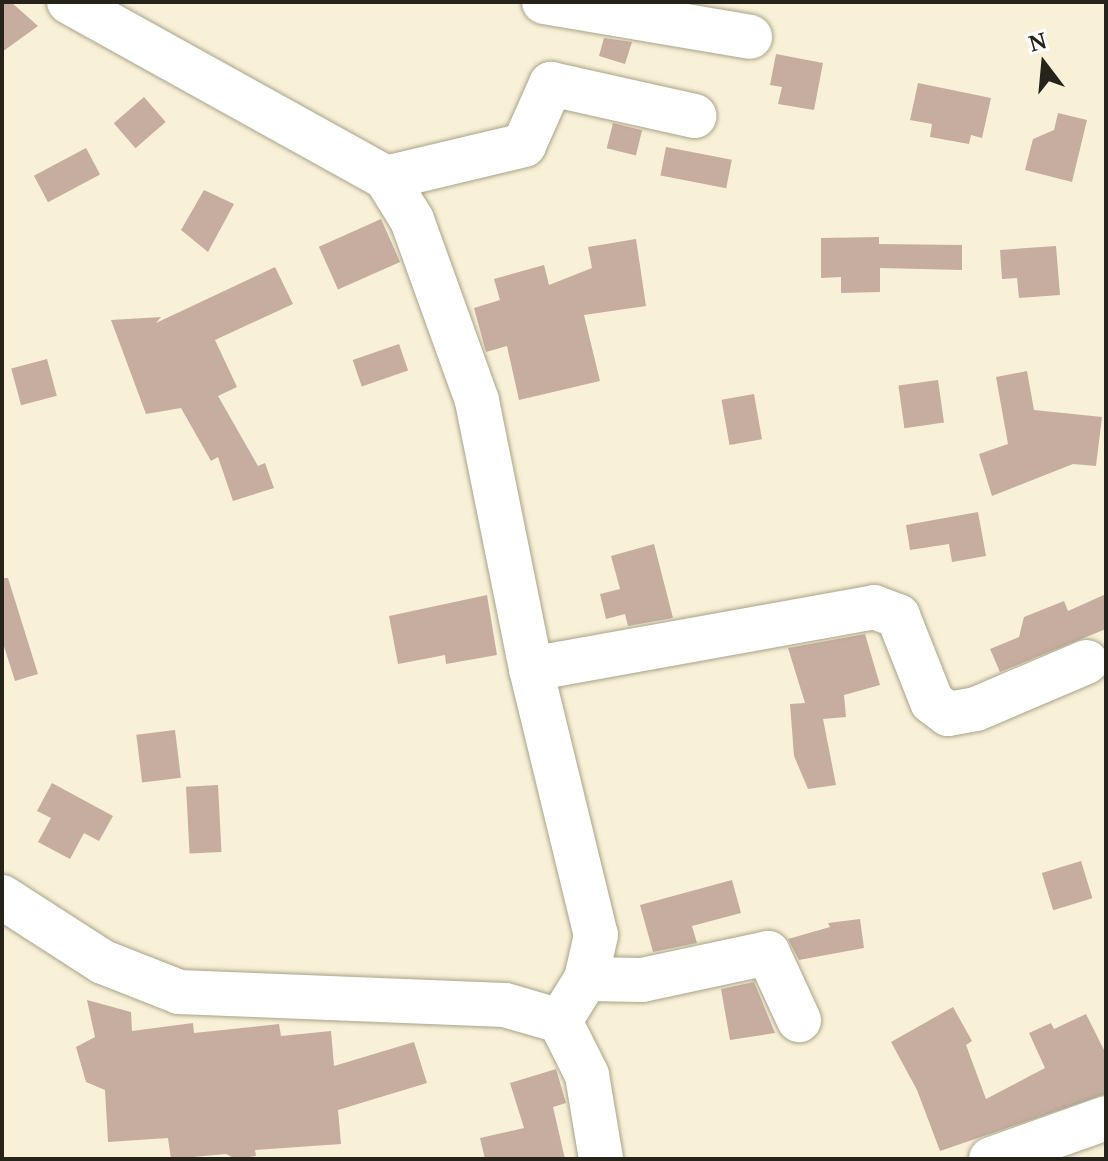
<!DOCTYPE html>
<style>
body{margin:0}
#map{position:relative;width:1108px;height:1161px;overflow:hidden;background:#f8f1d7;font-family:"Noto Serif",serif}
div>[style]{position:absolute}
.building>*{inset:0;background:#c6ad9f;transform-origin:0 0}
.roads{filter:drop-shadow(0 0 2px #a8a289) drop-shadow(0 0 2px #a8a289)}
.minor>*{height:44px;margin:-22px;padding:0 22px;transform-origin:22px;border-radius:22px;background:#fff}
span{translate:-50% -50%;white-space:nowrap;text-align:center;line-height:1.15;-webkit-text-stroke:8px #fff;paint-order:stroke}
.frame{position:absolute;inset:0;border:4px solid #25231a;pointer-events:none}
.north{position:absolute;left:1004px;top:24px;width:80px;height:80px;-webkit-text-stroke:6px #fff;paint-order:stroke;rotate:344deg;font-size:22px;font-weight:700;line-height:32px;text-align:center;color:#25231a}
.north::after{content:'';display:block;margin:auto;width:28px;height:36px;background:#25231a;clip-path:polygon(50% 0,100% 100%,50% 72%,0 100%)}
</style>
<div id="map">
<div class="building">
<div style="clip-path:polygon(2px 2px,11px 2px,38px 26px,2px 52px)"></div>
<div style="clip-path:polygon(604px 38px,632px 42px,625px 64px,599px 56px)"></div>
<div style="clip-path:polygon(776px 54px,823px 63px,814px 110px,778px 104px,782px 87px,770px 85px)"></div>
<div style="clip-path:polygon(918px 83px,991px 98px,982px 138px,971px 135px,969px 144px,930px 137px,932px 124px,910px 120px)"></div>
<div style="left:144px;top:97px;width:33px;height:40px;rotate:49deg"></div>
<div style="clip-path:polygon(1058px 113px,1087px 120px,1072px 182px,1025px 170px,1033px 139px,1054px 130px)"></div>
<div style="left:613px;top:123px;width:30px;height:26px;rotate:14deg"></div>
<div style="left:666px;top:147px;width:67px;height:29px;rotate:11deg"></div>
<div style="left:86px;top:148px;width:30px;height:59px;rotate:62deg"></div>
<div style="clip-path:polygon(204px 190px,234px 204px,208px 252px,181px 230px)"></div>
<div style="left:381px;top:219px;width:47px;height:68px;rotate:66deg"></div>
<div style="clip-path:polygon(879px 237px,879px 244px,962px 245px,962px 270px,880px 268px,880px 292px,841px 293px,841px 277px,821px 278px,821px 238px)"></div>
<div style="clip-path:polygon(636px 239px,646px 306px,584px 315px,600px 381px,519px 400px,507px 346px,486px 352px,474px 308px,500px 300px,494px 279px,544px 265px,549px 285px,592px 268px,588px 247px)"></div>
<div style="clip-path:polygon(1056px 246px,1060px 295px,1019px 298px,1017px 278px,1002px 279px,1000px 250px)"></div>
<div style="clip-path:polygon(275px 267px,293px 304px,215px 340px,237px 387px,218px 396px,258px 466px,265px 463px,274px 488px,233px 501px,218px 457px,211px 461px,181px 408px,146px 414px,111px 320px,161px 317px,156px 323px)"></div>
<div style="left:399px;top:344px;width:28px;height:49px;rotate:71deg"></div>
<div style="left:47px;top:359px;width:38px;height:37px;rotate:75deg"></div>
<div style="clip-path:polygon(1027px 371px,1034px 410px,1102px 417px,1096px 466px,1073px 464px,992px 496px,979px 454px,1008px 444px,996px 377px)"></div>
<div style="left:938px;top:380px;width:43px;height:40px;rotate:82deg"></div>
<div style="left:754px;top:394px;width:46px;height:33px;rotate:80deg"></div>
<div style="clip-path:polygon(978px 512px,986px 556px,952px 562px,949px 544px,910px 550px,906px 525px)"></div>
<div style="clip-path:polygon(654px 544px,673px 618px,628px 626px,625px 614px,606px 619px,600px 594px,620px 589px,611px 556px)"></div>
<div style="clip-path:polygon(2px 578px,8px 578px,38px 674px,15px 681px,2px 640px)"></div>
<div style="clip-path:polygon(1106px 594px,1106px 629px,1000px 672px,990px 649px,1019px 637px,1024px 617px,1064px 601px,1068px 611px)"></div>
<div style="clip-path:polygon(487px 595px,497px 655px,446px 664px,445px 655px,398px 664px,389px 616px)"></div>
<div style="clip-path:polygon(865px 634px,880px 685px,844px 695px,846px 717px,823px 719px,836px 785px,808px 789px,794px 756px,790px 704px,805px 703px,788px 648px)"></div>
<div style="left:175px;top:730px;width:48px;height:39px;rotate:83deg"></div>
<div style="clip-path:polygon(52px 783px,113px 816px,99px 841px,84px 833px,70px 859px,38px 842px,51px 818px,37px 811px)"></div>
<div style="left:218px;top:785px;width:67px;height:32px;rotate:87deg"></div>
<div style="left:1081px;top:861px;width:39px;height:41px;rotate:73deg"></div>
<div style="clip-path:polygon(732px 880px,741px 913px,692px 926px,697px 943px,653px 952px,640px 905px)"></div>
<div style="clip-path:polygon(860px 919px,864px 948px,799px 960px,788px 939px,830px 927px,828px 923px)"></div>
<div style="clip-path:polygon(754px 982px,775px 1033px,730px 1040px,721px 989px)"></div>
<div style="clip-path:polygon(87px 1000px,131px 1012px,132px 1031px,193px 1023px,194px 1033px,279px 1024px,281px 1036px,331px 1031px,334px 1066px,414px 1042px,427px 1083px,338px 1110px,341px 1144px,255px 1150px,256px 1156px,236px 1159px,226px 1154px,171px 1159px,168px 1138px,108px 1142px,105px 1090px,86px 1082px,76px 1047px,95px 1037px)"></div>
<div style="clip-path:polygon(953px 1007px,972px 1041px,966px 1045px,986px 1099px,1045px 1068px,1029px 1033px,1051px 1023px,1054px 1029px,1086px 1014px,1106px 1054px,1106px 1094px,940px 1151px,917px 1090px,891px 1042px)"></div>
<div style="clip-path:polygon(556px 1069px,566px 1103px,553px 1107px,565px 1159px,485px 1159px,480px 1138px,524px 1128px,510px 1083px)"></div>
</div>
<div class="roads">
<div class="minor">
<div style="left:69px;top:2px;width:363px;rotate:29deg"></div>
<div style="left:386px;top:178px;width:49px;rotate:58.2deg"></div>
<div style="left:412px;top:220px;width:192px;rotate:70.2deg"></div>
<div style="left:477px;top:401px;width:273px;rotate:78.6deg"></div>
<div style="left:531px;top:669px;width:274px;rotate:76.3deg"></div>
<div style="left:596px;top:935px;width:45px;rotate:102.8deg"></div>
<div style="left:586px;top:979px;width:49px;rotate:121.8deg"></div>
<div style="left:544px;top:2px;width:209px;rotate:9.6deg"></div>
<div style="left:386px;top:178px;width:142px;rotate:-13.4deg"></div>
<div style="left:524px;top:145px;width:67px;rotate:-66.1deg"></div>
<div style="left:551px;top:84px;width:147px;rotate:12.6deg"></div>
<div style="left:531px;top:669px;width:349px;rotate:-10.2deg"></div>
<div style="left:874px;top:607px;width:26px;rotate:21deg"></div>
<div style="left:898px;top:616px;width:92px;rotate:68.4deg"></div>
<div style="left:932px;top:702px;width:20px;rotate:37deg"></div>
<div style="left:948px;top:714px;width:28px;rotate:-10deg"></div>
<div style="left:976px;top:709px;width:120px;rotate:-23.1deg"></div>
<div style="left:2px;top:897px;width:120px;rotate:32.8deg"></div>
<div style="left:103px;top:962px;width:82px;rotate:21.5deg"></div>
<div style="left:179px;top:992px;width:326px;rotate:2.3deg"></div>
<div style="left:505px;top:1005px;width:57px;rotate:16.2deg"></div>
<div style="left:560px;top:1021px;width:60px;rotate:63.4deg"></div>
<div style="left:587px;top:1075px;width:85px;rotate:80.5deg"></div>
<div style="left:586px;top:979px;width:56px;rotate:1deg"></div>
<div style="left:642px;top:980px;width:129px;rotate:-12.1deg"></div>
<div style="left:768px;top:953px;width:74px;rotate:65.2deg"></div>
<div style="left:991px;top:1159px;width:122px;rotate:-19.6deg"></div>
</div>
</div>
<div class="frame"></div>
<div class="north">N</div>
</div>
